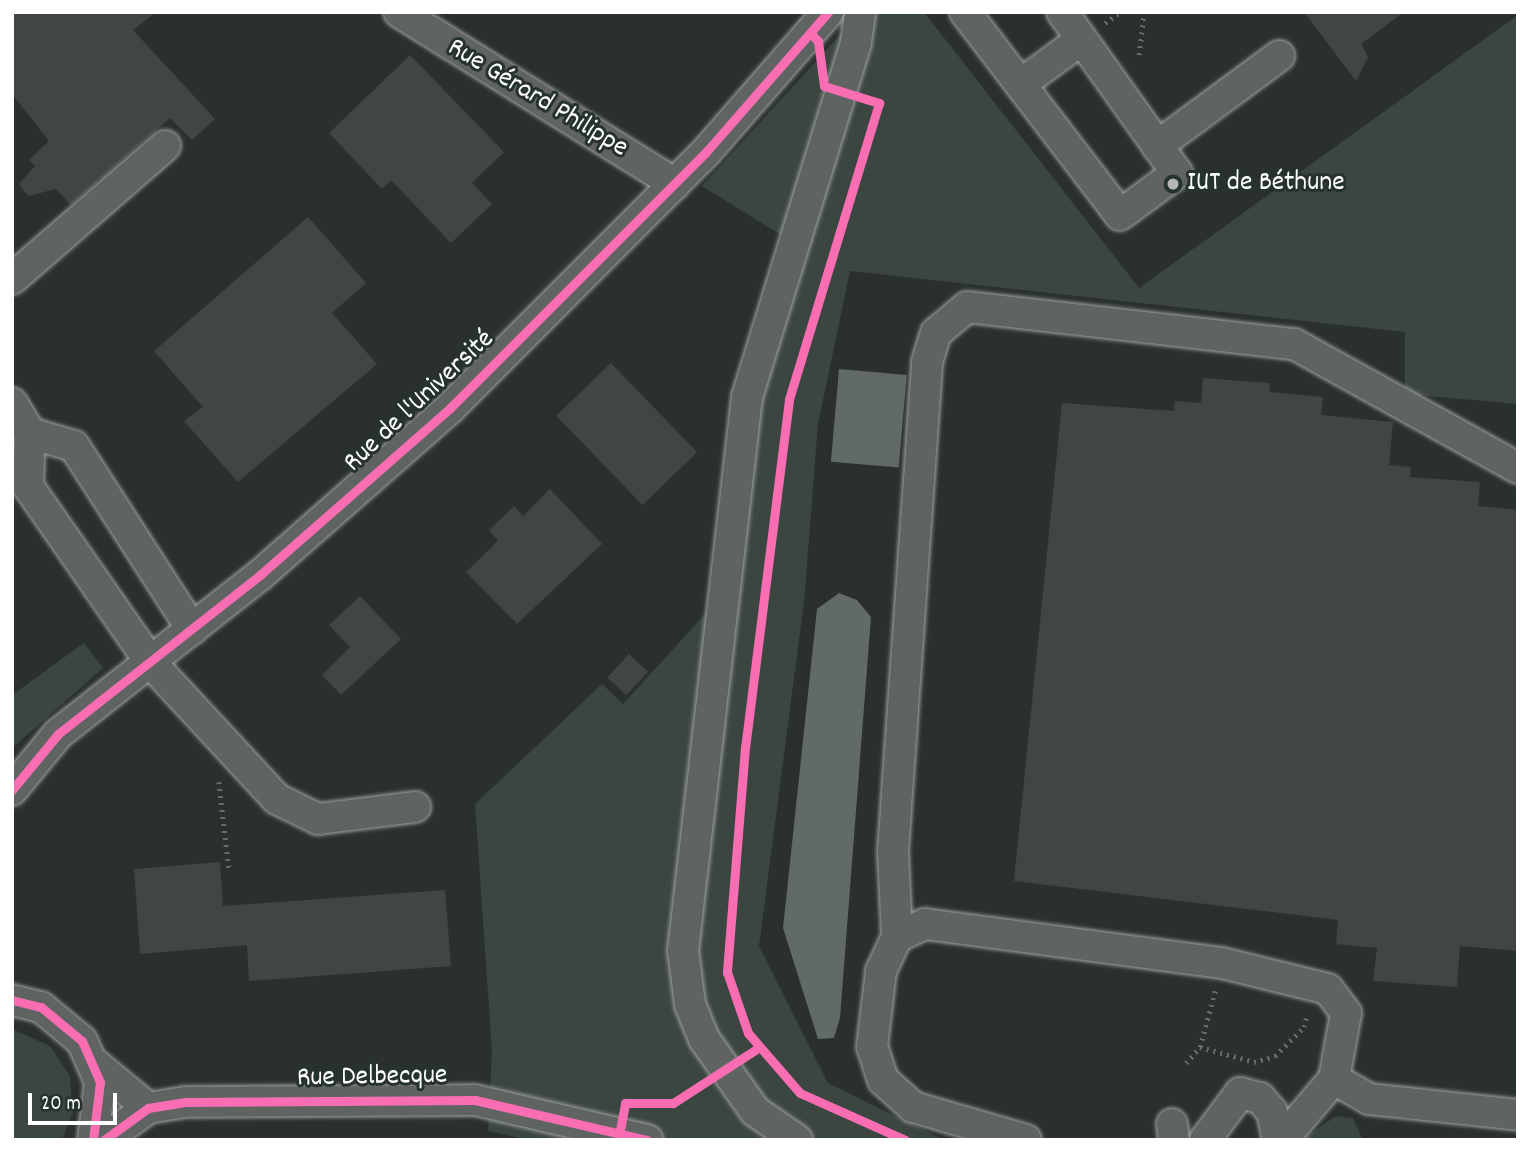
<!DOCTYPE html>
<meta charset="utf-8">
<style>
body{margin:0}
#map{position:relative;width:1530px;height:1152px;overflow:hidden;background:#29302d;font-family:Dekko,sans-serif}
div>[style]{position:absolute}
.green>*{inset:0;background:#3b4641}
.water>*{inset:0;background:#616a66;transform-origin:0 0}
.building>*{inset:0;background:#414644;transform-origin:0 0}
.path>*{height:4.5px;margin-top:-2.25px;transform-origin:0;background:repeating-linear-gradient(90deg,#686c69 0 2px,transparent 0 7px)}
.roads{filter:drop-shadow(0 0 2px #9fa2a0) drop-shadow(0 0 2px #9fa2a0)}
.minor>*{height:30px;margin:-15px;padding:0 15px;transform-origin:15px;border-radius:15px;background:#5f6362}
.cycleway>*{height:9px;margin:-4.5px;padding:0 4.5px;transform-origin:4.5px;border-radius:4.5px;background:#f96db3}
.dots>*{width:19px;height:19px;translate:-50% -50%;box-sizing:border-box;border:4px solid #26332d;border-radius:50%}
span{translate:-50% -50%;white-space:nowrap;text-align:center;line-height:1.15;-webkit-text-stroke:6px #26332d;paint-order:stroke}
.street-label{font-size:28px;color:#fff}
.poi-label{font-size:28px;color:#fff}
.left{translate:0 -50%;text-align:left}
.frame{position:absolute;inset:0;border:14px solid #fff;pointer-events:none}
.scale{position:absolute;left:28px;top:1093px;width:89px;height:32px;box-sizing:border-box;border:4px solid #fff;border-top:0;padding-left:9px;font-size:21px;line-height:24px;white-space:nowrap;color:#fff;-webkit-text-stroke:5px #26332d;paint-order:stroke}
</style>
<div id="map">
<div class="green">
<div style="clip-path:polygon(861px 12px,924px 12px,1139px 288px,1518px 15px,1518px 404px,1405px 394px,1405px 332px,850px 271px,818px 424px,804px 602px,759px 946px,828px 1083px,944px 1140px,529px 1140px,488px 1131px,492px 1051px,475px 804px,602px 684px,623px 704px,707px 612px,784px 237px,702px 186px)"></div>
<div style="clip-path:polygon(84px 643px,103px 668px,12px 748px,12px 695px)"></div>
<div style="clip-path:polygon(12px 1029px,50px 1046px,70px 1076px,73px 1112px,62px 1140px,12px 1140px)"></div>
<div style="clip-path:polygon(1336px 1116px,1353px 1118px,1363px 1140px,1301px 1140px)"></div>
</div>
<div class="water">
<div style="left:839px;top:369px;width:68px;height:93px;rotate:5deg"></div>
<div style="clip-path:polygon(839px 593px,857px 600px,871px 617px,840px 1018px,834px 1038px,818px 1039px,783px 928px,817px 609px)"></div>
</div>
<div class="building">
<div style="clip-path:polygon(12px 12px,156px 12px,133px 30px,215px 119px,192px 140px,170px 118px,71px 205px,56px 189px,28px 196px,19px 184px,35px 166px,29px 160px,49px 141px,12px 94px)"></div>
<div style="clip-path:polygon(1304px 12px,1404px 12px,1361px 44px,1368px 57px,1356px 81px)"></div>
<div style="clip-path:polygon(410px 55px,504px 152px,472px 183px,492px 204px,451px 243px,391px 180px,382px 189px,329px 133px)"></div>
<div style="clip-path:polygon(308px 217px,366px 283px,332px 313px,377px 364px,238px 482px,184px 421px,203px 407px,154px 351px)"></div>
<div style="left:611px;top:363px;width:124px;height:76px;rotate:46deg"></div>
<div style="clip-path:polygon(1203px 378px,1270px 383px,1269px 392px,1323px 397px,1321px 415px,1393px 422px,1389px 465px,1411px 467px,1410px 477px,1480px 482px,1478px 506px,1518px 510px,1518px 951px,1460px 946px,1457px 987px,1373px 981px,1377px 948px,1336px 944px,1338px 920px,1014px 881px,1062px 403px,1174px 411px,1175px 401px,1201px 403px)"></div>
<div style="clip-path:polygon(550px 489px,602px 544px,517px 624px,466px 572px,498px 541px,489px 530px,514px 506px,523px 516px)"></div>
<div style="clip-path:polygon(360px 596px,401px 639px,341px 695px,322px 675px,350px 647px,329px 625px)"></div>
<div style="left:629px;top:654px;width:26px;height:32px;rotate:43deg"></div>
<div style="clip-path:polygon(220px 862px,223px 906px,445px 890px,451px 966px,249px 981px,247px 945px,140px 954px,134px 869px)"></div>
</div>
<div class="path">
<div style="left:1105px;top:23px;width:19px;rotate:-36deg"></div>
<div style="left:1139px;top:55px;width:43px;rotate:-83.4deg"></div>
<div style="left:219px;top:782px;width:87px;rotate:83.4deg"></div>
<div style="left:1200px;top:1047px;width:58px;rotate:-75deg"></div>
<div style="left:1186px;top:1063px;width:21px;rotate:-49deg"></div>
<div style="left:1200px;top:1047px;width:56px;rotate:15.5deg"></div>
<div style="left:1254px;top:1062px;width:22px;rotate:-16deg"></div>
<div style="left:1275px;top:1056px;width:41px;rotate:-45deg"></div>
<div style="left:1304px;top:1027px;width:13px;rotate:-77deg"></div>
</div>
<div class="roads">
<div class="minor">
<div style="left:399px;top:12px;width:325px;rotate:31.9deg"></div>
<div style="left:965px;top:12px;width:255px;rotate:52.6deg"></div>
<div style="left:1120px;top:215px;width:71px;rotate:-36.4deg"></div>
<div style="left:1177px;top:173px;width:198px;rotate:-125.5deg"></div>
<div style="left:1021px;top:84px;width:74px;rotate:-36.3deg"></div>
<div style="left:1157px;top:146px;width:152px;rotate:-36.4deg"></div>
<div style="left:12px;top:279px;width:203px;rotate:-41deg"></div>
<div style="left:12px;top:403px;width:35px;rotate:59deg"></div>
<div style="left:30px;top:433px;width:53px;rotate:92.2deg"></div>
<div style="left:28px;top:486px;width:216px;rotate:55.2deg"></div>
<div style="left:151px;top:663px;width:185px;rotate:47.2deg"></div>
<div style="left:277px;top:799px;width:46px;rotate:26deg"></div>
<div style="left:318px;top:819px;width:98px;rotate:-7.1deg"></div>
<div style="left:30px;top:433px;width:46px;rotate:16.5deg"></div>
<div style="left:74px;top:446px;width:218px;rotate:57.2deg"></div>
<div style="left:12px;top:790px;width:72px;rotate:-50.6deg"></div>
<div style="left:58px;top:734px;width:257px;rotate:-38.2deg"></div>
<div style="left:260px;top:575px;width:253px;rotate:-41.3deg"></div>
<div style="left:450px;top:408px;width:362px;rotate:-45deg"></div>
<div style="left:706px;top:152px;width:186px;rotate:-48.9deg"></div>
<div style="left:897px;top:937px;width:31px;rotate:-25deg"></div>
<div style="left:925px;top:924px;width:300px;rotate:7.5deg"></div>
<div style="left:1222px;top:963px;width:109px;rotate:13.8deg"></div>
<div style="left:1328px;top:989px;width:30px;rotate:53deg"></div>
<div style="left:1346px;top:1013px;width:67px;rotate:100.3deg"></div>
<div style="left:12px;top:1000px;width:30px;rotate:14deg"></div>
<div style="left:41px;top:1007px;width:53px;rotate:39.7deg"></div>
<div style="left:82px;top:1041px;width:45px;rotate:66.3deg"></div>
<div style="left:100px;top:1082px;width:58px;rotate:96.9deg"></div>
<div style="left:95px;top:1064px;width:69px;rotate:39.7deg"></div>
<div style="left:1172px;top:1124px;width:16px;rotate:83deg"></div>
<div style="left:104px;top:1140px;width:54px;rotate:-36deg"></div>
<div style="left:148px;top:1108px;width:38px;rotate:-9deg"></div>
<div style="left:186px;top:1102px;width:289px;rotate:-0.4deg"></div>
<div style="left:475px;top:1100px;width:177px;rotate:13.1deg"></div>
<div style="left:797px;top:1140px;width:51px;rotate:-145.4deg"></div>
<div style="left:755px;top:1111px;width:88px;rotate:-125.3deg"></div>
<div style="left:704px;top:1039px;width:38px;rotate:-112deg"></div>
<div style="left:690px;top:1004px;width:53px;rotate:-97.5deg"></div>
<div style="left:683px;top:951px;width:558px;rotate:-83.41deg"></div>
<div style="left:747px;top:397px;width:371px;rotate:-72.9deg"></div>
<div style="left:856px;top:42px;width:30px;rotate:-82deg"></div>
<div style="left:1026px;top:1140px;width:118px;rotate:-163.7deg"></div>
<div style="left:913px;top:1107px;width:40px;rotate:-138deg"></div>
<div style="left:883px;top:1080px;width:35px;rotate:-108deg"></div>
<div style="left:872px;top:1047px;width:77px;rotate:-83.2deg"></div>
<div style="left:881px;top:971px;width:38px;rotate:-65deg"></div>
<div style="left:897px;top:937px;width:86px;rotate:-92.7deg"></div>
<div style="left:893px;top:851px;width:490px;rotate:-86deg"></div>
<div style="left:927px;top:362px;width:30px;rotate:-73deg"></div>
<div style="left:936px;top:333px;width:40px;rotate:-40deg"></div>
<div style="left:967px;top:307px;width:329px;rotate:6.5deg"></div>
<div style="left:1294px;top:344px;width:256px;rotate:29deg"></div>
<div style="left:1205px;top:1140px;width:59px;rotate:-53.3deg"></div>
<div style="left:1240px;top:1093px;width:21px;rotate:14deg"></div>
<div style="left:1260px;top:1098px;width:18px;rotate:49deg"></div>
<div style="left:1272px;top:1112px;width:29px;rotate:78deg"></div>
<div style="left:1282px;top:1140px;width:80px;rotate:-49.6deg"></div>
<div style="left:1334px;top:1079px;width:40px;rotate:29.7deg"></div>
<div style="left:1369px;top:1099px;width:150px;rotate:6.1deg"></div>
</div>
</div>
<div class="cycleway">
<div style="left:811px;top:34px;width:10px;rotate:45deg"></div>
<div style="left:818px;top:41px;width:45px;rotate:82.4deg"></div>
<div style="left:824px;top:86px;width:58px;rotate:17.2deg"></div>
<div style="left:879px;top:103px;width:310px;rotate:106.9deg"></div>
<div style="left:789px;top:400px;width:350px;rotate:97.2deg"></div>
<div style="left:745px;top:747px;width:226px;rotate:94.6deg"></div>
<div style="left:727px;top:972px;width:65px;rotate:71deg"></div>
<div style="left:748px;top:1033px;width:79px;rotate:49.1deg"></div>
<div style="left:800px;top:1093px;width:115px;rotate:24.1deg"></div>
<div style="left:12px;top:790px;width:72px;rotate:-50.6deg"></div>
<div style="left:58px;top:734px;width:257px;rotate:-38.2deg"></div>
<div style="left:260px;top:575px;width:253px;rotate:-41.3deg"></div>
<div style="left:450px;top:408px;width:362px;rotate:-45deg"></div>
<div style="left:706px;top:152px;width:186px;rotate:-48.9deg"></div>
<div style="left:12px;top:1000px;width:30px;rotate:14deg"></div>
<div style="left:41px;top:1007px;width:53px;rotate:39.7deg"></div>
<div style="left:82px;top:1041px;width:45px;rotate:66.3deg"></div>
<div style="left:100px;top:1082px;width:58px;rotate:96.9deg"></div>
<div style="left:104px;top:1140px;width:54px;rotate:-36deg"></div>
<div style="left:148px;top:1108px;width:38px;rotate:-9deg"></div>
<div style="left:186px;top:1102px;width:289px;rotate:-0.4deg"></div>
<div style="left:475px;top:1100px;width:177px;rotate:13.1deg"></div>
<div style="left:618px;top:1140px;width:38px;rotate:-79deg"></div>
<div style="left:625px;top:1103px;width:48px"></div>
<div style="left:673px;top:1103px;width:101px;rotate:-32.9deg"></div>
</div>
<div class="dots">
<div style="left:1173px;top:184px;background:#b4b7b6"></div>
</div>
<div class="street-label">
<span style="left:537px;top:99px;rotate:31deg">Rue Gérard Philippe</span>
<span style="left:420px;top:402px;rotate:-43deg">Rue de l'Université</span>
<span style="left:372px;top:1078px;rotate:-1deg">Rue Delbecque</span>
</div>
<div class="poi-label">
<span class="left" style="left:1187px;top:184px">IUT de Béthune</span>
</div>
<div class="frame"></div>
<div class="scale">20 m</div>
</div>
